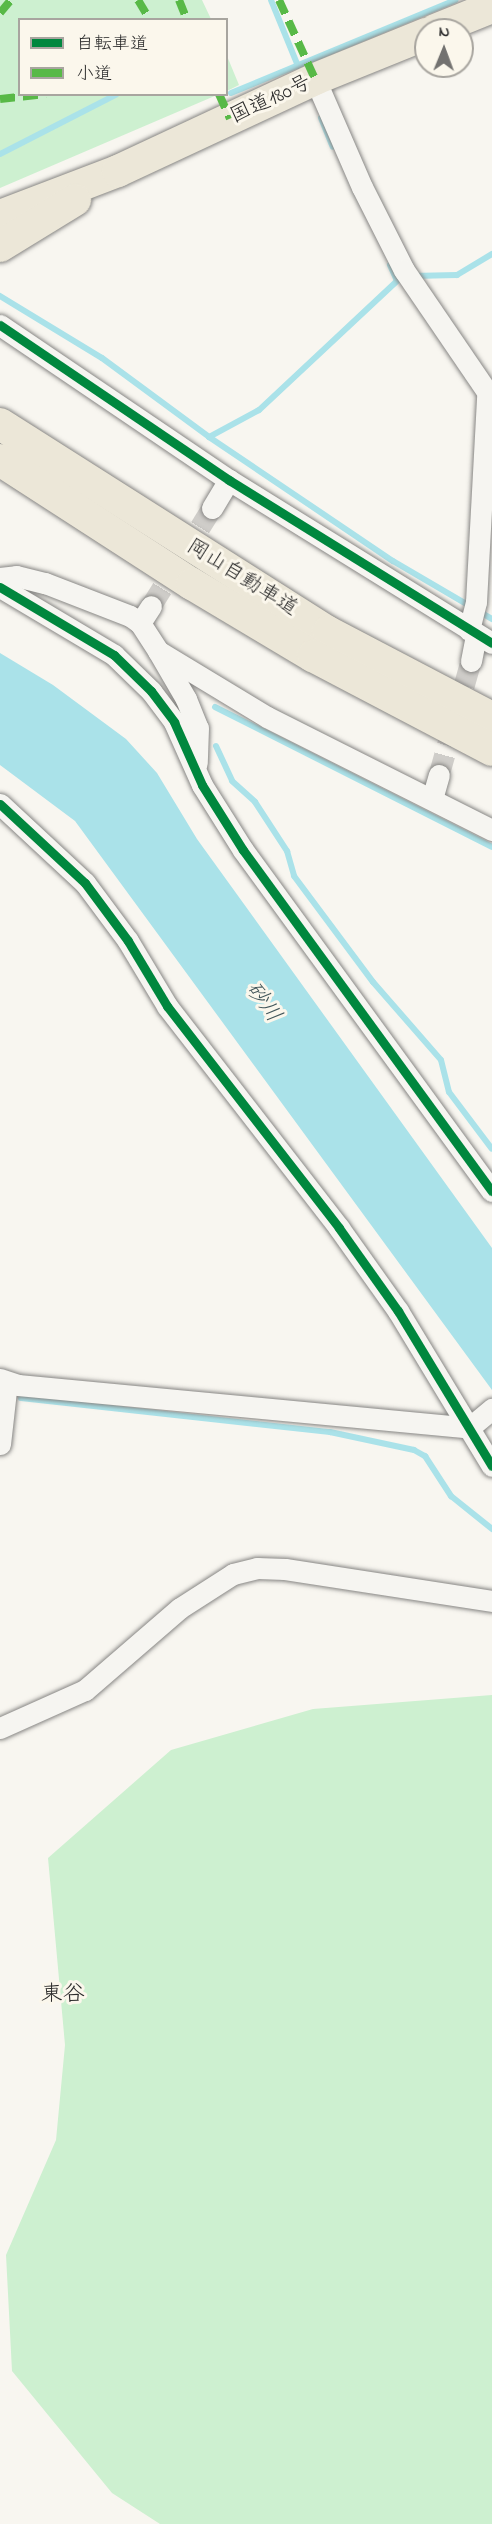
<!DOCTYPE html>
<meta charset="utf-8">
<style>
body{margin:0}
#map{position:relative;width:492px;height:2524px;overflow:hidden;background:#f8f6f0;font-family:"Indie Flower","Klee One",sans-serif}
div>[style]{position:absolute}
.green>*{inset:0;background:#cdf0d0}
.water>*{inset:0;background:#aae2e9}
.stream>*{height:6px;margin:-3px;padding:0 3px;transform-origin:3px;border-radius:3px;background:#aae2e9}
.minor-tunnel>*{height:21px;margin-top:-10.5px;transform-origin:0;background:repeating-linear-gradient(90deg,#cfcdc9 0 21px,transparent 0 31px)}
.roads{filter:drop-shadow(0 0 2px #878684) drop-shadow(0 0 2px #878684)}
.minor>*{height:21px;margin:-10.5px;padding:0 10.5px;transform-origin:10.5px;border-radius:10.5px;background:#f6f5f1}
.highway>*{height:32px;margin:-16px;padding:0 16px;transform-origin:16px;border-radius:16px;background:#ece7d8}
.quiet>*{height:8px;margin-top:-4px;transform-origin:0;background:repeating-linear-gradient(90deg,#58b947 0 15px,transparent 0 23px)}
.cycleway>*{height:9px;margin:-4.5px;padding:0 4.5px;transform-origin:4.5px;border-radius:4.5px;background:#00873e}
span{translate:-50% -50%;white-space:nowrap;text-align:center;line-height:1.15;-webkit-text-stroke:6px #fbf7ec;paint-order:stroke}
.street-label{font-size:21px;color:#2b2b2b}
.water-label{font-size:22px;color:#42565a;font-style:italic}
.neighbourhood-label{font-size:22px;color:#2b2b2b}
.legend{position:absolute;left:18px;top:18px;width:210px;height:78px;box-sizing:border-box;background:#fbf7ec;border:2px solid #a8a59f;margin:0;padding:8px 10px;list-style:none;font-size:18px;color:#2b2b2b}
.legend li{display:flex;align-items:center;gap:12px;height:30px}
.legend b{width:30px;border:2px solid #a8a59f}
.north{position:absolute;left:414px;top:18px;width:60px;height:60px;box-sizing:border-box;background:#fbf7ec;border:2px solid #a8a59f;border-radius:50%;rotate:1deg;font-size:16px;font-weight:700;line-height:24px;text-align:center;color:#2b2b2b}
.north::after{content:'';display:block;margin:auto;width:21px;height:27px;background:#737270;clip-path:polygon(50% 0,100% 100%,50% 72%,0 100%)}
</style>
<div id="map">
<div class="green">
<div style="clip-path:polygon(0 0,202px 0,211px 19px,20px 20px,20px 94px,217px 95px,0 188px)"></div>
<div style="clip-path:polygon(227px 56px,239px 85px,227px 91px,226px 91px)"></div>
<div style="clip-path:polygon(492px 1695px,492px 2524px,160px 2524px,112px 2493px,12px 2371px,6px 2255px,56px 2140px,65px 2045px,48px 1858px,171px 1750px,313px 1709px)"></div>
</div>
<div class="water">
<div style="clip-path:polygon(0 653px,53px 685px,126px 739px,157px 773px,197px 839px,492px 1248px,492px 1390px,75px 821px,0 765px)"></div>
</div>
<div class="stream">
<div style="left:271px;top:0;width:71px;rotate:67.8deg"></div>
<div style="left:231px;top:93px;width:243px;rotate:-22.5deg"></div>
<div style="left:321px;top:118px;width:31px;rotate:68deg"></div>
<div style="left:0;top:154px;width:131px;rotate:-27.1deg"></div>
<div style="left:390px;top:265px;width:17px;rotate:66deg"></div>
<div style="left:397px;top:281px;width:189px;rotate:136.9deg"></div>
<div style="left:259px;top:410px;width:57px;rotate:151.6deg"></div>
<div style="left:209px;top:437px;width:222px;rotate:34deg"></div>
<div style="left:393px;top:561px;width:115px;rotate:30.4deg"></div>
<div style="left:412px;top:276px;width:45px;rotate:-1.3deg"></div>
<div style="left:457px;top:275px;width:41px;rotate:-31deg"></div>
<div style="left:0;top:296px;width:119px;rotate:31.3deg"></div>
<div style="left:102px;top:358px;width:133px;rotate:36.4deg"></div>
<div style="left:215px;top:707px;width:310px;rotate:26.8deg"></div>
<div style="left:216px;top:746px;width:38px;rotate:65deg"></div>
<div style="left:232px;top:781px;width:31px;rotate:42deg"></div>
<div style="left:255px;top:802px;width:59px;rotate:56.9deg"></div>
<div style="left:287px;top:851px;width:26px;rotate:74deg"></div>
<div style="left:294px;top:876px;width:132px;rotate:53.3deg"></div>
<div style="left:373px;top:982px;width:103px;rotate:48.9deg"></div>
<div style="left:441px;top:1060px;width:33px;rotate:76deg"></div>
<div style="left:449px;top:1092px;width:71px;rotate:53deg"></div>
<div style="left:21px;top:1398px;width:311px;rotate:6.3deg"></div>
<div style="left:330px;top:1432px;width:86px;rotate:12.1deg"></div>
<div style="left:414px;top:1450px;width:13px;rotate:29deg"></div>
<div style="left:425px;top:1456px;width:48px;rotate:57deg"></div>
<div style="left:451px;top:1496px;width:53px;rotate:38.8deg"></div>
</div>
<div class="minor-tunnel">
<div style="left:151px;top:606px;width:115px;rotate:-58.1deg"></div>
<div style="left:439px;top:775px;width:118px;rotate:-74.3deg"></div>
</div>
<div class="roads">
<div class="minor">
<div style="left:315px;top:79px;width:118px;rotate:66.5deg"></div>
<div style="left:362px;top:187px;width:93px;rotate:63.2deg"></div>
<div style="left:404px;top:270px;width:156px;rotate:55.7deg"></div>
<div style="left:0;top:325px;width:277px;rotate:34.1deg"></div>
<div style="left:229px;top:480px;width:309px;rotate:31.8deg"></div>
<div style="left:212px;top:508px;width:33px;rotate:-59deg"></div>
<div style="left:0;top:578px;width:16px;rotate:-7deg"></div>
<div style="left:16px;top:576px;width:30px;rotate:14deg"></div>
<div style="left:45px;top:583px;width:91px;rotate:21.2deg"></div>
<div style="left:130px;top:616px;width:12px;rotate:35deg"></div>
<div style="left:140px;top:623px;width:33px;rotate:57deg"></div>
<div style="left:158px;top:651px;width:127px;rotate:31.2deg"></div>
<div style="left:267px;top:717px;width:252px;rotate:26.7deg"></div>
<div style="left:0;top:587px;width:133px;rotate:30.8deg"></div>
<div style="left:114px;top:655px;width:52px;rotate:44.2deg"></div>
<div style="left:151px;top:691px;width:39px;rotate:53deg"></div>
<div style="left:174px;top:722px;width:69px;rotate:66deg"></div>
<div style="left:202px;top:785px;width:77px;rotate:57.8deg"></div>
<div style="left:243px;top:850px;width:422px;rotate:53.9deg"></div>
<div style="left:140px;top:623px;width:20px;rotate:-57deg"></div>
<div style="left:469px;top:630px;width:29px;rotate:-76deg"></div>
<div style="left:476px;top:602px;width:206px;rotate:-86.9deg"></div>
<div style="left:158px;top:651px;width:56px;rotate:59.7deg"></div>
<div style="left:186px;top:699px;width:31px;rotate:68deg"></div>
<div style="left:198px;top:728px;width:35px;rotate:92deg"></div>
<div style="left:471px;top:661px;width:26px;rotate:-79deg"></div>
<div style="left:432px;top:799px;width:25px;rotate:-74deg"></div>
<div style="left:0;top:804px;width:116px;rotate:42.9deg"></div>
<div style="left:85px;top:883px;width:72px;rotate:53.4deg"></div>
<div style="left:128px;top:941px;width:76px;rotate:59deg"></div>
<div style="left:167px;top:1006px;width:281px;rotate:52.2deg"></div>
<div style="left:339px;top:1228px;width:102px;rotate:54.6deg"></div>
<div style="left:398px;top:1311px;width:181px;rotate:58.8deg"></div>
<div style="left:0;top:1379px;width:19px;rotate:18deg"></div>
<div style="left:18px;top:1385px;width:453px;rotate:5.4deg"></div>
<div style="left:469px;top:1428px;width:30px;rotate:-40deg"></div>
<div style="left:0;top:1444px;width:62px;rotate:-83.6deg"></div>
<div style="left:0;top:1728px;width:93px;rotate:-24.1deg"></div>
<div style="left:85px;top:1690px;width:125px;rotate:-40.8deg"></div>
<div style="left:180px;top:1608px;width:63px;rotate:-32.7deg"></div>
<div style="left:233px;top:1574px;width:25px;rotate:-14deg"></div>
<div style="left:257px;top:1568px;width:28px;rotate:2deg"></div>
<div style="left:285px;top:1569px;width:209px;rotate:8.8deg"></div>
</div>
<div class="highway">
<div style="left:435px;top:30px;width:61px;rotate:-22deg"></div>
<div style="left:0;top:216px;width:126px;rotate:-20.9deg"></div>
<div style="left:118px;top:171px;width:217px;rotate:-25deg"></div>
<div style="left:315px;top:79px;width:120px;rotate:-22.1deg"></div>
<div style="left:0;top:246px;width:88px;rotate:-31.5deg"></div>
<div style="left:0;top:424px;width:388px;rotate:32.4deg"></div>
<div style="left:328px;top:632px;width:185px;rotate:27.7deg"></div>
<div style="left:0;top:460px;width:229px;rotate:32.9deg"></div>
<div style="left:192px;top:584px;width:141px;rotate:30.8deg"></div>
<div style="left:313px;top:656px;width:202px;rotate:27.7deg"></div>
</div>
</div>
<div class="quiet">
<div style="left:138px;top:0;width:23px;rotate:59deg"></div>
<div style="left:179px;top:0;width:22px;rotate:68deg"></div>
<div style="left:279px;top:0;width:87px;rotate:65.5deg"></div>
<div style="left:0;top:13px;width:17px;rotate:-50deg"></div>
<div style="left:219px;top:94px;width:27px;rotate:66deg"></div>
<div style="left:0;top:99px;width:46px;rotate:-6.2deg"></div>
</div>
<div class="cycleway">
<div style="left:0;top:325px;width:277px;rotate:34.1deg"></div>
<div style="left:229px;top:480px;width:309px;rotate:31.8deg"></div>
<div style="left:0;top:587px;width:133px;rotate:30.8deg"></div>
<div style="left:114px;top:655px;width:52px;rotate:44.2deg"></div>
<div style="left:151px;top:691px;width:39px;rotate:53deg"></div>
<div style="left:174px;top:722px;width:69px;rotate:66deg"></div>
<div style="left:202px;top:785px;width:77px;rotate:57.8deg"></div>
<div style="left:243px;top:850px;width:422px;rotate:53.9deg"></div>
<div style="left:0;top:804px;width:116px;rotate:42.9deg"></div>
<div style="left:85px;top:883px;width:72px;rotate:53.4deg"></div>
<div style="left:128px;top:941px;width:76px;rotate:59deg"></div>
<div style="left:167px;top:1006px;width:281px;rotate:52.2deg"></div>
<div style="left:339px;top:1228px;width:102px;rotate:54.6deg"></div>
<div style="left:398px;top:1311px;width:181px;rotate:58.8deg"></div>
</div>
<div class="street-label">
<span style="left:271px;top:100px;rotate:-25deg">国道180号</span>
<span style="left:242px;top:578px;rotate:32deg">岡山自動車道</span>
</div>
<div class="water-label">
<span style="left:262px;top:1003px;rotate:54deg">砂川</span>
</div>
<div class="neighbourhood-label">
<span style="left:63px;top:1996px">東谷</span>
</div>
<ul class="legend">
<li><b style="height:8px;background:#00873e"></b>自転車道</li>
<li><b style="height:8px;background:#58b947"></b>小道</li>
</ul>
<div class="north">N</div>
</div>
